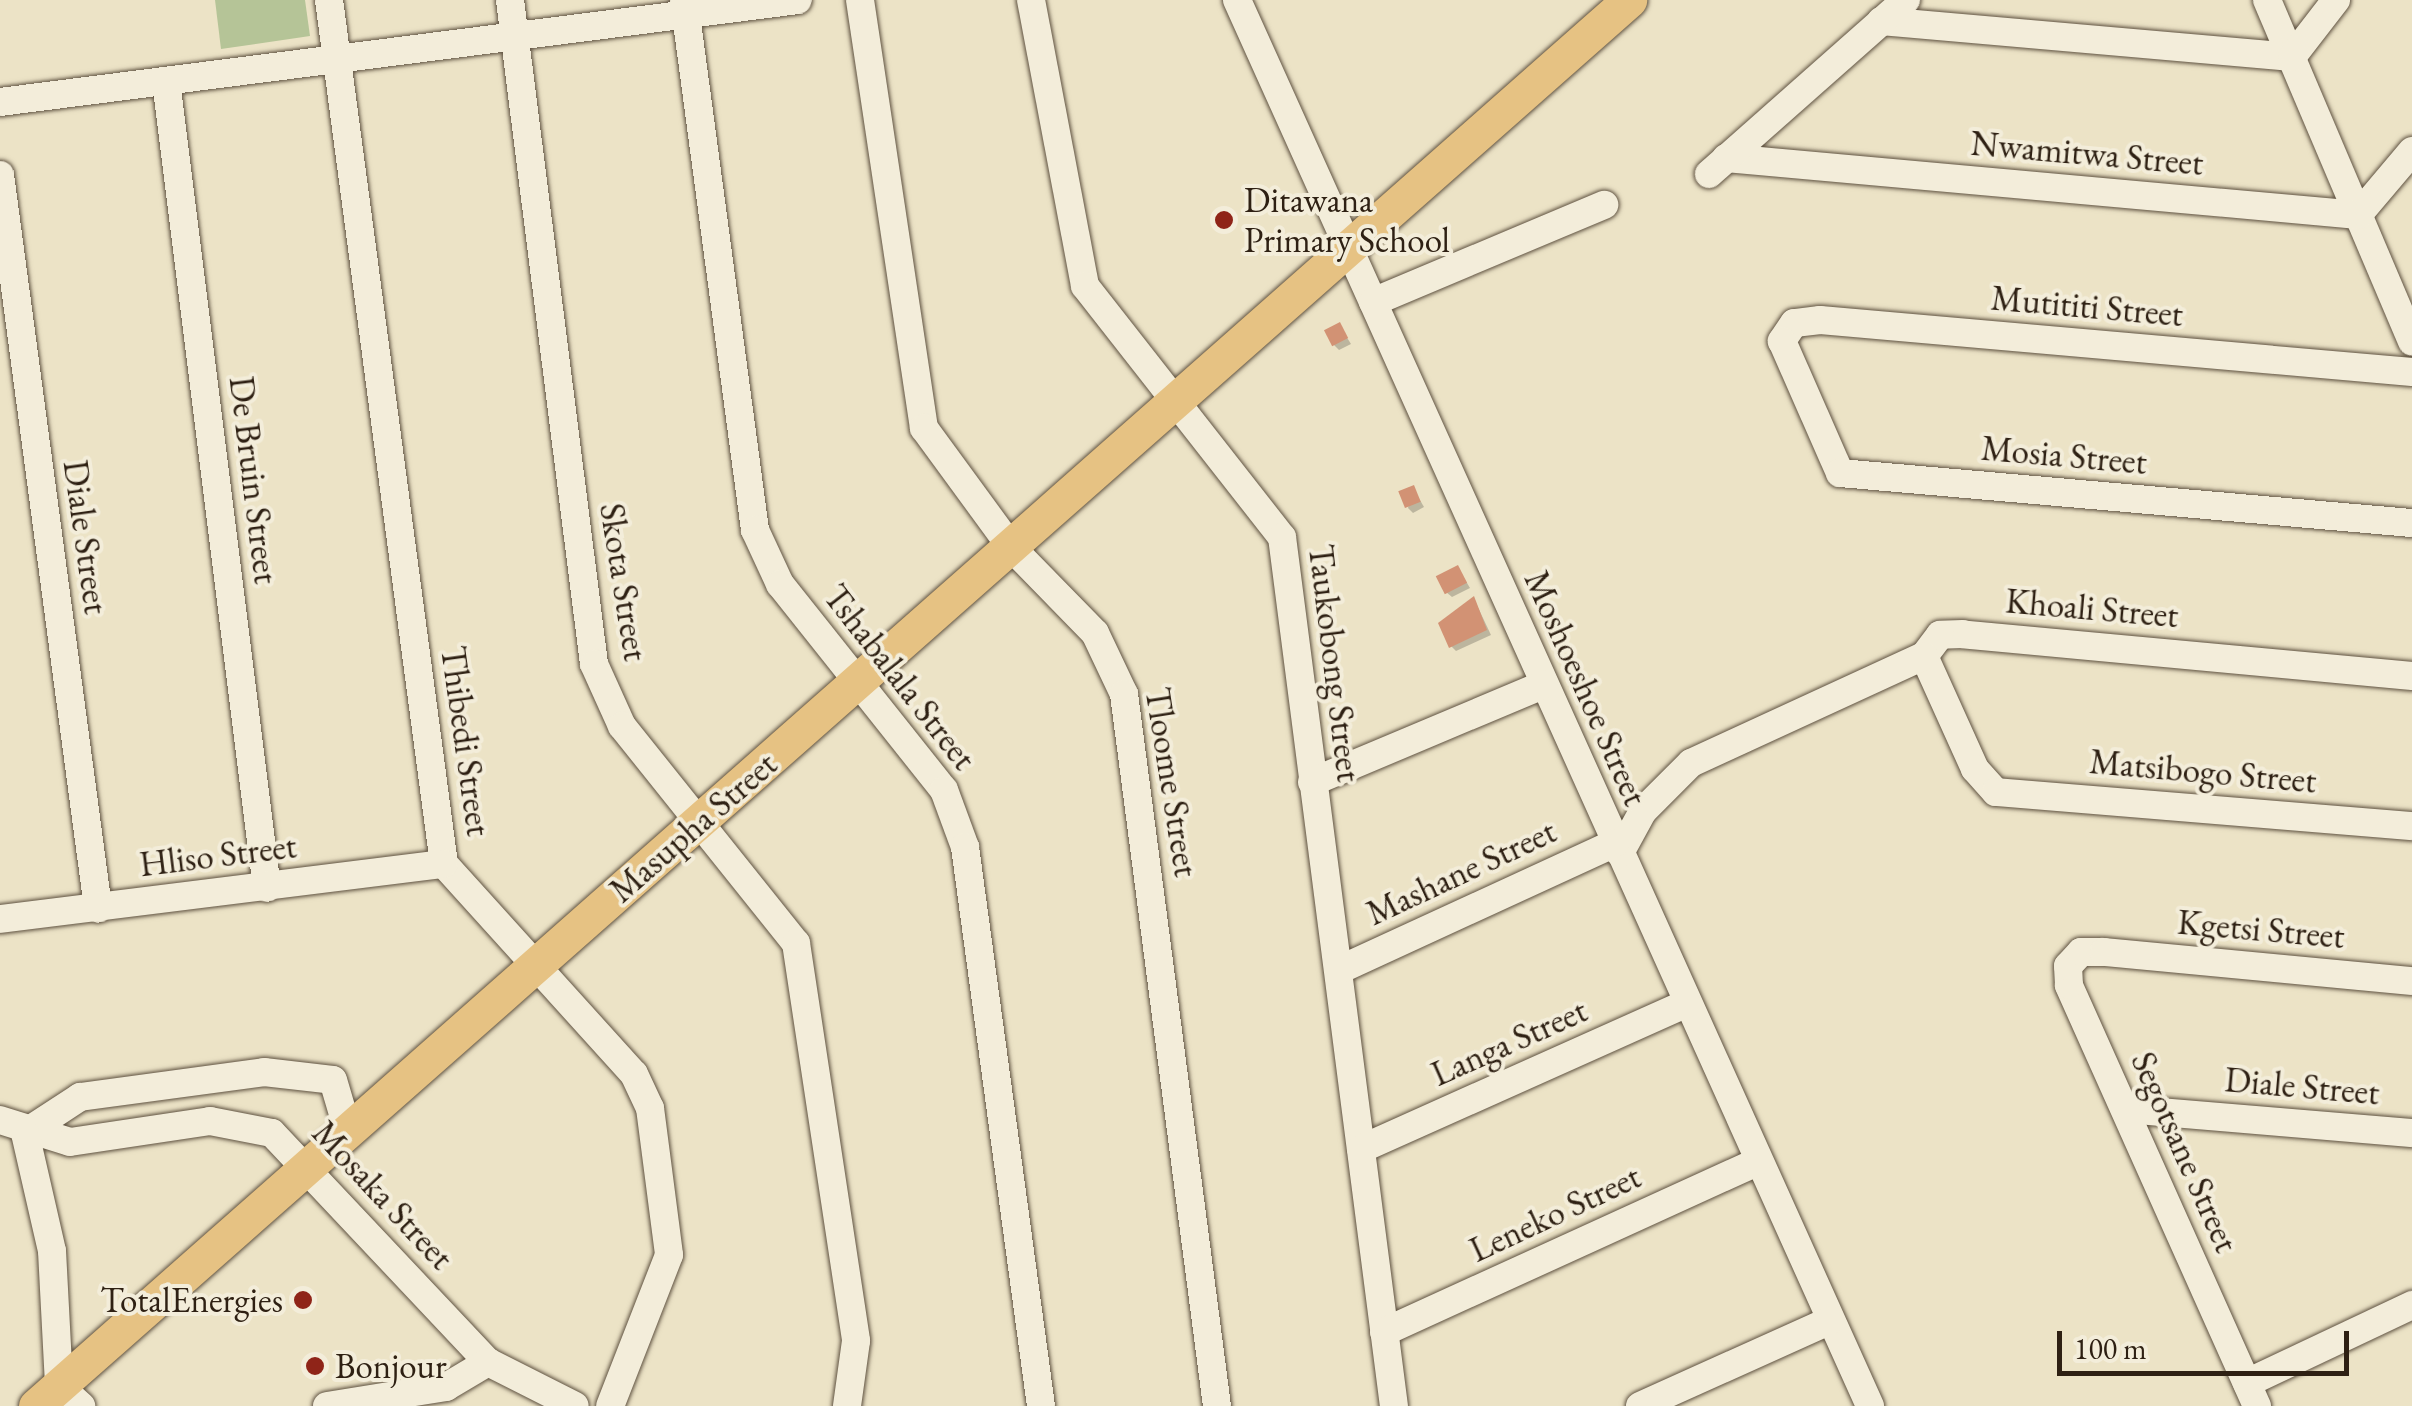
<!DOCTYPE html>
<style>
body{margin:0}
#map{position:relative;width:2412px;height:1406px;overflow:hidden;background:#ece3c6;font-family:"EB Garamond",serif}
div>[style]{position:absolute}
.green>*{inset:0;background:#b5c497}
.shadow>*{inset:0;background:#0003}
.building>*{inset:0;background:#d29274;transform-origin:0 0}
.roads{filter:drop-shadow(0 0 2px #5e5140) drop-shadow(0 0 2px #5e5140)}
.minor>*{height:28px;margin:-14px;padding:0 14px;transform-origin:14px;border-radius:14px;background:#f3edda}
.major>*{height:35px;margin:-17.5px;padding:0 17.5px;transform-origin:17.5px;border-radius:17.5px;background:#e6c283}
.dots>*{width:28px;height:28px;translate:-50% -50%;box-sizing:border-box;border:5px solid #f3edda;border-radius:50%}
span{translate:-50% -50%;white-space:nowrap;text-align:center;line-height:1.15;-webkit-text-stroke:8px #f3edda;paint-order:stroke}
.street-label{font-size:35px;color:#2e2013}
.poi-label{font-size:35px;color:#2e2013}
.left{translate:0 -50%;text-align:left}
.right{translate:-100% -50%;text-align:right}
.scale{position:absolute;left:2057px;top:1331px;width:292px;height:45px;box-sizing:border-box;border:5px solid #2e2013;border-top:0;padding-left:12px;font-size:30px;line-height:35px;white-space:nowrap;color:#2e2013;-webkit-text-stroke:8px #f3edda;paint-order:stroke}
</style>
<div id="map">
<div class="green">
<div style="clip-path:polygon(215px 0,305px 0,310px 36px,221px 49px)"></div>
</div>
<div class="shadow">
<div style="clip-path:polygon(1339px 325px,1351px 344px,1339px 350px,1334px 345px)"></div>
<div style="clip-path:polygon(1413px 488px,1424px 507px,1413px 513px,1408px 508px)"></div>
<div style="clip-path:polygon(1458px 568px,1470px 588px,1452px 597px,1446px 592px)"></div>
<div style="clip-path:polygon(1474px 599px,1491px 635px,1456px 651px,1451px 646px)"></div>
</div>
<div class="building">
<div style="left:1340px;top:322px;width:18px;height:18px;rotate:63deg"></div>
<div style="left:1414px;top:485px;width:18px;height:17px;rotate:68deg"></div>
<div style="left:1458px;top:565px;width:20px;height:25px;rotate:63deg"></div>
<div style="clip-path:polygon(1474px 596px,1487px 630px,1449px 648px,1438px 623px)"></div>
</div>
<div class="roads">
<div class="minor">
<div style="left:329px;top:0;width:872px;rotate:82.42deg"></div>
<div style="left:444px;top:864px;width:283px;rotate:47.9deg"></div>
<div style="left:634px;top:1074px;width:38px;rotate:65deg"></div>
<div style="left:650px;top:1108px;width:148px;rotate:82.6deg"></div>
<div style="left:669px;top:1255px;width:162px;rotate:111.3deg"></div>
<div style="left:510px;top:0;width:669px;rotate:82.79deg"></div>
<div style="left:594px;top:664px;width:68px;rotate:65.7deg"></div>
<div style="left:622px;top:726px;width:278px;rotate:51.3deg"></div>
<div style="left:796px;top:943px;width:402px;rotate:81.4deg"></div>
<div style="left:856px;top:1341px;width:66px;rotate:97.9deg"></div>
<div style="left:684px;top:0;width:535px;rotate:82.37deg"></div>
<div style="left:755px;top:530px;width:60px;rotate:65.2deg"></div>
<div style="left:780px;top:584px;width:263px;rotate:51.5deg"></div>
<div style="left:944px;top:790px;width:61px;rotate:69.8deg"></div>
<div style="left:965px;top:847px;width:564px;rotate:82.26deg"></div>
<div style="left:860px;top:0;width:433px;rotate:81.5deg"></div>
<div style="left:924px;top:428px;width:147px;rotate:53.8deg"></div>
<div style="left:1011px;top:547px;width:120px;rotate:45.7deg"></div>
<div style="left:1095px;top:633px;width:68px;rotate:64.6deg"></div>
<div style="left:1124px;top:694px;width:718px;rotate:82.56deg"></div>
<div style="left:1031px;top:0;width:291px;rotate:79.3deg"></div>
<div style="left:1085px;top:286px;width:319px;rotate:51.9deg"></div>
<div style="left:1282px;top:537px;width:876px;rotate:82.66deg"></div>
<div style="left:1237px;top:0;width:1542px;rotate:65.76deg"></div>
<div style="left:2267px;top:0;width:371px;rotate:67deg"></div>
<div style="left:1881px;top:21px;width:413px;rotate:5deg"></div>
<div style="left:2292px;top:57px;width:72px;rotate:-52.3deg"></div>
<div style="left:166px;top:81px;width:813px;rotate:82.87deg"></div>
<div style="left:0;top:102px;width:804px;rotate:-7.28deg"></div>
<div style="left:1726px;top:158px;width:635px;rotate:5.15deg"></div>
<div style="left:2358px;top:215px;width:84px;rotate:-49.8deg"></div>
<div style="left:1709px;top:174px;width:263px;rotate:-41.5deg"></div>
<div style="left:0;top:175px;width:740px;rotate:82.38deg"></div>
<div style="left:1373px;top:302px;width:251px;rotate:-22.8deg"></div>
<div style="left:2412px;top:372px;width:594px;rotate:-174.98deg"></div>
<div style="left:1820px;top:320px;width:26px;rotate:173deg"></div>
<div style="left:1794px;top:323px;width:22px;rotate:124deg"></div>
<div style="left:1782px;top:341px;width:144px;rotate:66.3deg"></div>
<div style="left:1840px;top:473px;width:574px;rotate:5deg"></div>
<div style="left:2412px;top:676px;width:451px;rotate:-174.7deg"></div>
<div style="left:1963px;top:634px;width:23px;rotate:178deg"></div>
<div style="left:1940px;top:635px;width:26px;rotate:127deg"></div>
<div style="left:1924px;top:656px;width:124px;rotate:65.7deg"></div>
<div style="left:1975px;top:769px;width:31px;rotate:48deg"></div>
<div style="left:1996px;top:792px;width:417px;rotate:4.7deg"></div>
<div style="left:1312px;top:782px;width:251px;rotate:-22.8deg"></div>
<div style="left:1620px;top:853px;width:48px;rotate:-61.3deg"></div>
<div style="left:1643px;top:811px;width:68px;rotate:-45deg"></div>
<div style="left:1691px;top:763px;width:256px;rotate:-24.7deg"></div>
<div style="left:0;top:919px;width:447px;rotate:-7.1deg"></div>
<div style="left:1339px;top:970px;width:304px;rotate:-24.7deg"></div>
<div style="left:2125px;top:1109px;width:288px;rotate:4.8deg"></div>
<div style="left:0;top:1120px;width:73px;rotate:17.4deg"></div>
<div style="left:70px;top:1142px;width:142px;rotate:-8.5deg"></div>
<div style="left:210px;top:1121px;width:63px;rotate:11deg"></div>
<div style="left:272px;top:1133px;width:315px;rotate:46.7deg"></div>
<div style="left:488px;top:1362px;width:97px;rotate:26.8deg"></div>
<div style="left:25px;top:1133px;width:66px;rotate:-33.2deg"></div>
<div style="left:80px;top:1097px;width:186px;rotate:-7.7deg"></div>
<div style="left:264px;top:1072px;width:69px;rotate:6.6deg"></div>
<div style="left:333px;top:1080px;width:53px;rotate:73.6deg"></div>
<div style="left:25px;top:1133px;width:121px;rotate:77.1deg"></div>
<div style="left:52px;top:1251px;width:135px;rotate:87deg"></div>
<div style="left:59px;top:1386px;width:30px;rotate:42deg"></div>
<div style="left:1361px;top:1149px;width:357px;rotate:-24.1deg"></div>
<div style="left:1384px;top:1332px;width:410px;rotate:-24.5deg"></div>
<div style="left:2247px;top:1383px;width:183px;rotate:-25.3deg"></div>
<div style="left:327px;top:1406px;width:121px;rotate:-9.1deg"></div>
<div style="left:446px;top:1387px;width:49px;rotate:-30.8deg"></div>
<div style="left:1640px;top:1406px;width:209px;rotate:-24.2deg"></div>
<div style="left:2257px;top:1406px;width:461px;rotate:-114.1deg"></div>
<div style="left:2069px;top:985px;width:19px;rotate:-93deg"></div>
<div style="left:2068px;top:966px;width:19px;rotate:-47deg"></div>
<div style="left:2081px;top:952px;width:23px"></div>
<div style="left:2104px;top:952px;width:309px;rotate:5.4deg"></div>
</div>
<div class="major">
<div style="left:36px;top:1406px;width:2125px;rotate:-41.43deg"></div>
</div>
</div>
<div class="dots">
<div style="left:1224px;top:220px;background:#8f2418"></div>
<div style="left:303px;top:1300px;background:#8f2418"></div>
<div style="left:315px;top:1366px;background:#8f2418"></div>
</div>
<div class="street-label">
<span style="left:2087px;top:153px;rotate:5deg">Nwamitwa Street</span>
<span style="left:2087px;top:306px;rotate:5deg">Mutititi Street</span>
<span style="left:2064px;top:455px;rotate:5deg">Mosia Street</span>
<span style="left:254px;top:480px;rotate:83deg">De Bruin Street</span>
<span style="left:86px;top:537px;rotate:82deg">Diale Street</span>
<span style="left:624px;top:582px;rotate:81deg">Skota Street</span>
<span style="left:2092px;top:608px;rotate:5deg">Khoali Street</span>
<span style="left:1335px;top:663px;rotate:83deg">Taukobong Street</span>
<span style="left:900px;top:677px;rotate:52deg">Tshabalala Street</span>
<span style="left:1586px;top:688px;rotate:66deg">Moshoeshoe Street</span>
<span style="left:466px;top:741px;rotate:82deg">Thibedi Street</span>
<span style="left:2203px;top:771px;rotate:5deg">Matsibogo Street</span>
<span style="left:1172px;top:782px;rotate:81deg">Tloome Street</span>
<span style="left:693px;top:827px;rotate:-41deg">Masupha Street</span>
<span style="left:218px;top:855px;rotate:-7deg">Hliso Street</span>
<span style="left:1461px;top:872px;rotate:-25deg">Mashane Street</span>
<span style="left:2261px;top:929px;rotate:5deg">Kgetsi Street</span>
<span style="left:1509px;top:1042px;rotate:-24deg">Langa Street</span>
<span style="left:2302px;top:1086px;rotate:5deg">Diale Street</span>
<span style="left:2185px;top:1152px;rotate:66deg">Segotsane Street</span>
<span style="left:383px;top:1195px;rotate:47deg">Mosaka Street</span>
<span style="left:1555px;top:1213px;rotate:-25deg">Leneko Street</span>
</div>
<div class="poi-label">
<span class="left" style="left:1244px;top:220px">Ditawana<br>Primary School</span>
<span class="right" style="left:283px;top:1300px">TotalEnergies</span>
<span class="left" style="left:335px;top:1366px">Bonjour</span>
</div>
<div class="scale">100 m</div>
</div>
